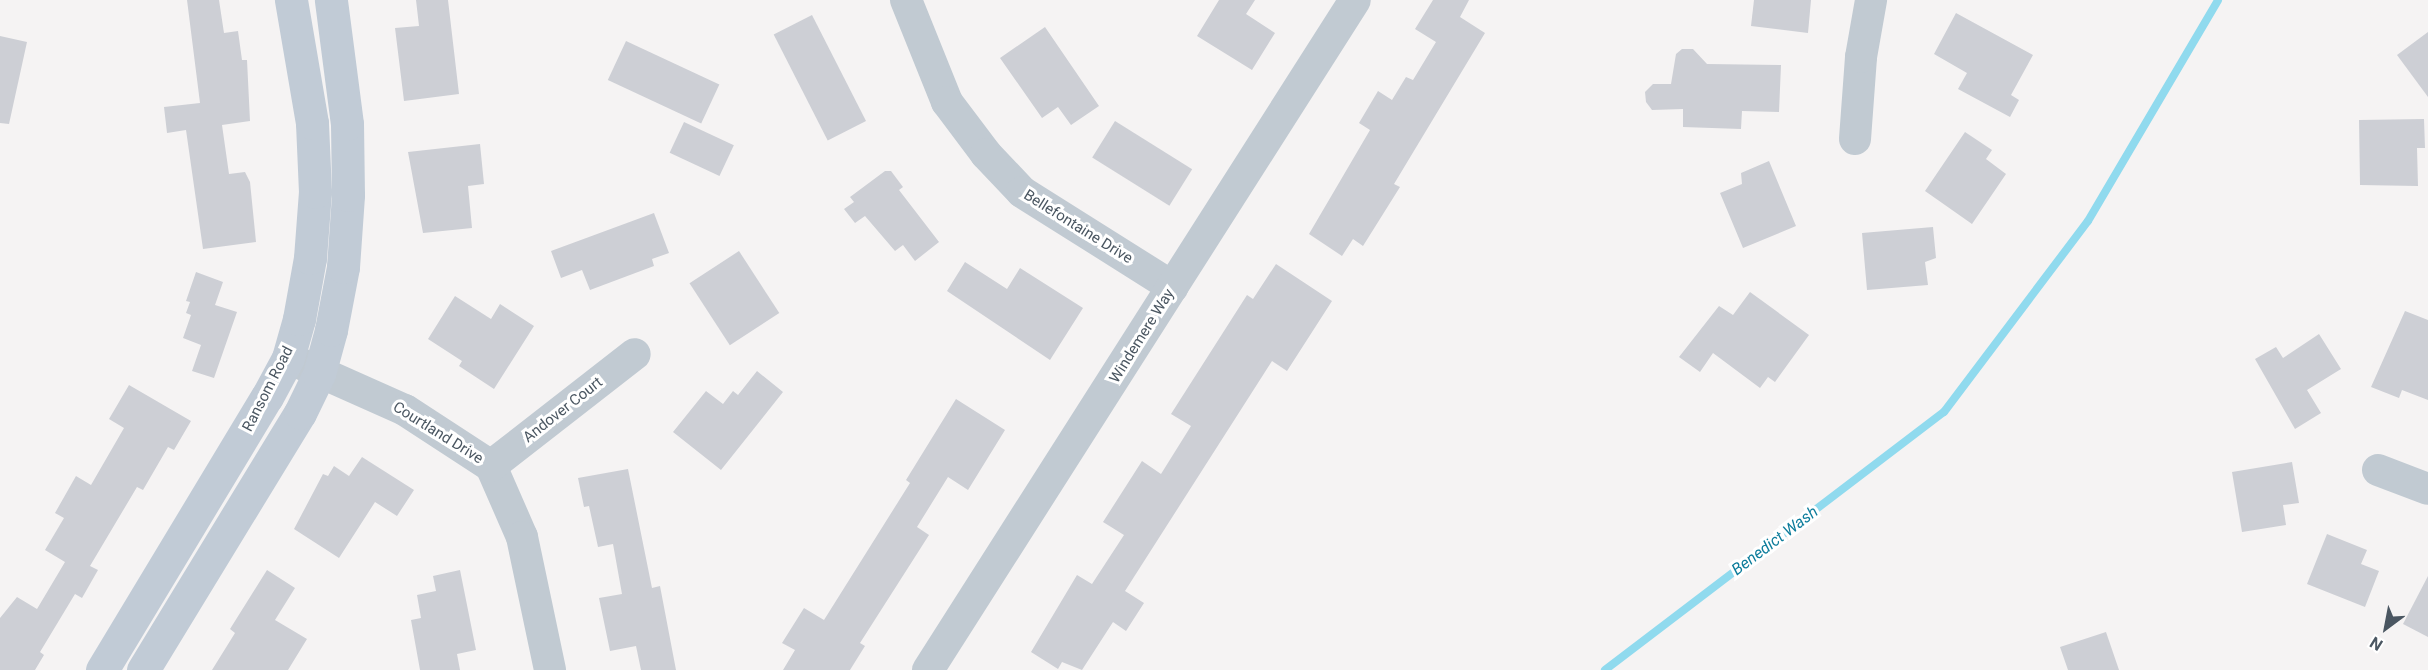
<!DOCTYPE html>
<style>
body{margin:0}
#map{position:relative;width:2428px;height:670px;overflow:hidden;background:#f5f3f3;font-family:Roboto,sans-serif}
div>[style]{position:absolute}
.stream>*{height:8px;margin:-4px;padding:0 4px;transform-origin:4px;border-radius:4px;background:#90daee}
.building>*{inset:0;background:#cdcfd5;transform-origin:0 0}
.street>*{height:32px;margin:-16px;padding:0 16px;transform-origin:16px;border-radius:16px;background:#c1cad2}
.secondary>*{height:33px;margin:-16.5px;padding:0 16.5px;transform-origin:16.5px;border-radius:16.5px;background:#c1cbd6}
span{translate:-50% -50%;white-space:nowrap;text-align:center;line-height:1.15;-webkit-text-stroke:6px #fff;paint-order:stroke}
.street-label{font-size:15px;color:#4a5661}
.water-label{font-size:16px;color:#0c7c9b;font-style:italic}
.north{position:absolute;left:2356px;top:598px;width:60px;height:60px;-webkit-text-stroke:4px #fff;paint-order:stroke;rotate:212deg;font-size:16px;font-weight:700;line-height:24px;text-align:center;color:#4a5661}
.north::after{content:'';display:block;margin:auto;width:21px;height:27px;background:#4a5661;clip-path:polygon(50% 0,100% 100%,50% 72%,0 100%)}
</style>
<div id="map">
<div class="stream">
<div style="left:1605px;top:670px;width:426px;rotate:-37.3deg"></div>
<div style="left:1944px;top:412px;width:239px;rotate:-53deg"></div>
<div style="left:2088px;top:221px;width:256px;rotate:-59.5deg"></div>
</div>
<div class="building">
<div style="clip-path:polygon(187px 0,219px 0,224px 33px,238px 31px,242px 60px,247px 60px,250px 121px,222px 125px,229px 174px,245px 172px,250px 182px,256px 242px,203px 249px,186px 130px,167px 133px,164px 107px,200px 103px)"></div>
<div style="clip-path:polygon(416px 0,448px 0,459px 94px,404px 101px,395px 28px,419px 26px)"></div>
<div style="clip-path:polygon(1219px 0,1255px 0,1246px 14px,1275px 33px,1252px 70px,1197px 36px)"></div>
<div style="clip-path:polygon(1433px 0,1469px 0,1460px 17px,1485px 33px,1394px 184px,1400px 187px,1363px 246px,1353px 239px,1342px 256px,1309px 234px,1370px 130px,1359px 123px,1378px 91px,1392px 100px,1406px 77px,1413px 80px,1436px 42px,1415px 29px)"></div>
<div style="clip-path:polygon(1754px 0,1811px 0,1808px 33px,1751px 26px)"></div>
<div style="clip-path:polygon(1956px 13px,2033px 55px,2011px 95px,2019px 100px,2010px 117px,1958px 89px,1967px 73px,1934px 54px)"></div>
<div style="left:812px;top:15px;width:119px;height:43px;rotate:63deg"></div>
<div style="clip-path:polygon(1045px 27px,1099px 106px,1071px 125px,1058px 107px,1042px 118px,1000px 58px)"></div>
<div style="clip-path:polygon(2428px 32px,2428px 97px,2397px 55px)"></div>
<div style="clip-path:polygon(0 36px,27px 42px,9px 124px,0 123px)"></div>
<div style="left:626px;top:41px;width:103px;height:43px;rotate:25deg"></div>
<div style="clip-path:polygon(1682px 49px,1693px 49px,1707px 64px,1781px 65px,1779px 112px,1742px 111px,1741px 129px,1683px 127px,1683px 109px,1652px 110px,1646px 102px,1645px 92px,1653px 84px,1671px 84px,1676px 54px)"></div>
<div style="clip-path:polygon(2424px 119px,2425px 148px,2417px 148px,2418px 186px,2360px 185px,2359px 120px)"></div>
<div style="left:1115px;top:121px;width:91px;height:43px;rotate:32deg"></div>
<div style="left:684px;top:122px;width:55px;height:34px;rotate:25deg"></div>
<div style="clip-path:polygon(1965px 132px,1992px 150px,1986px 159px,2006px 174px,1972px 224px,1925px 191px)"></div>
<div style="clip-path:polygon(480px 144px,484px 184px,468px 186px,472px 228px,423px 233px,408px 152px)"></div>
<div style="clip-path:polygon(1769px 161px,1796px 226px,1743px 248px,1720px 193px,1742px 184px,1741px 173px)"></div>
<div style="clip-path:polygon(885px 171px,891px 171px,903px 187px,899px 190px,939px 242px,915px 261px,903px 245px,895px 251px,865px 216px,855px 223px,844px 209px,854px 202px,850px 197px)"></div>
<div style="clip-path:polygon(654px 213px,669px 253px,652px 259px,654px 266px,590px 290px,582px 270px,561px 278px,551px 251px)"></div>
<div style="clip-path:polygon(1933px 227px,1936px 258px,1925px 262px,1928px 285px,1867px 290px,1862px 233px)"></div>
<div style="left:739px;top:251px;width:74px;height:59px;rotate:57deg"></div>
<div style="clip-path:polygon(965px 262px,1007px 289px,1020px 268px,1083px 308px,1050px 360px,947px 291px)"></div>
<div style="clip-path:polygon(1276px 264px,1332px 301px,1287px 371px,1272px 361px,1125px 591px,1144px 603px,1126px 631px,1113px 622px,1082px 670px,1062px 662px,1058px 669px,1031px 652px,1077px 575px,1092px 584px,1124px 535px,1103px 522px,1142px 461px,1161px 474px,1191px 426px,1171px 414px,1247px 295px,1253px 299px)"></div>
<div style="clip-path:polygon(196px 272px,223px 282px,215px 305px,237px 312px,214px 378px,192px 371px,201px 345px,183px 338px,191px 315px,186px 313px,190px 302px,186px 301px)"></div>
<div style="clip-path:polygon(1750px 292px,1809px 335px,1775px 382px,1768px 377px,1760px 388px,1713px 353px,1700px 372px,1679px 357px,1719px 306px,1733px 315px)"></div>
<div style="clip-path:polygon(455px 296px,491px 319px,500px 304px,534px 326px,494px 389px,459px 366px,462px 361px,428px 339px)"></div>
<div style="clip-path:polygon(2405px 311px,2428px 320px,2428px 400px,2402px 390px,2399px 398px,2371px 387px)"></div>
<div style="clip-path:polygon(2319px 334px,2341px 369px,2307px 390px,2321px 413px,2295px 429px,2255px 359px,2276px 347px,2283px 358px)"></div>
<div style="clip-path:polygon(757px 371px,783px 392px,721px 470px,673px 432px,706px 391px,723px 404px,733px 391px,738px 395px)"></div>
<div style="clip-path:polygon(129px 385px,191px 421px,174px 450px,168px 447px,143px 490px,137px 487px,90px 566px,98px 570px,82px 598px,75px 594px,40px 652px,44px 655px,35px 670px,0 670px,0 618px,17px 597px,37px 609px,65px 562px,45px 550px,64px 518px,55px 513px,76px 476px,91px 485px,124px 428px,109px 419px)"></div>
<div style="clip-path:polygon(956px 399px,1005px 430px,968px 490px,948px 477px,917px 527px,929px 535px,860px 643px,865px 646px,850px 670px,783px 670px,795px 650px,782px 643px,804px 608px,824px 620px,910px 483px,906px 480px)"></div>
<div style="clip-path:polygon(362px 457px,414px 490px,397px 516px,375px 502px,339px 558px,294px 529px,323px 474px,328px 476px,334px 466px,349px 476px)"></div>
<div style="clip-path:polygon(2292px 462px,2299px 503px,2283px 505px,2286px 525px,2242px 532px,2232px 472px)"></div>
<div style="clip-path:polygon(628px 469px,652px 588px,660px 586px,676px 670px,641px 670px,636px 646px,610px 651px,599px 598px,622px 594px,613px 544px,598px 547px,589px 506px,584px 507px,578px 478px)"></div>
<div style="clip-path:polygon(2327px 534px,2367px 550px,2361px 564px,2379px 571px,2365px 607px,2307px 584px)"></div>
<div style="clip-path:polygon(267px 570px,295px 588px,275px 620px,307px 639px,288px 670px,212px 670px,235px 633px,230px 629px)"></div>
<div style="clip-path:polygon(460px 570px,476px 650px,457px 654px,460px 670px,420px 670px,411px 620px,421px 618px,417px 595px,436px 591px,433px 576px)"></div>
<div style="clip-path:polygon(2428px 576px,2428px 637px,2403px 624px)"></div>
<div style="clip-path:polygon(2106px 632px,2119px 670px,2068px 670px,2060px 647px)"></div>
</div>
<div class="street">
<div style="left:906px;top:0;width:110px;rotate:68.1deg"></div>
<div style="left:947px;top:102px;width:65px;rotate:53.1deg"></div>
<div style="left:986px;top:154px;width:52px;rotate:46.5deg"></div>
<div style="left:1022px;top:192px;width:178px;rotate:32.2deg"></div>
<div style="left:1855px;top:139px;width:82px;rotate:-85.8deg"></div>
<div style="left:1861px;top:57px;width:58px;rotate:-80deg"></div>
<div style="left:297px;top:362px;width:118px;rotate:24deg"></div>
<div style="left:405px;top:410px;width:103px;rotate:33.1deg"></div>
<div style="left:491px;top:466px;width:77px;rotate:66.4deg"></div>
<div style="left:522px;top:537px;width:136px;rotate:78.1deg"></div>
<div style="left:491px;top:466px;width:182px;rotate:-37.9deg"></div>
<div style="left:2378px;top:470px;width:53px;rotate:20.8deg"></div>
<div style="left:928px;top:670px;width:794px;rotate:-57.49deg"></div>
</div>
<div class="secondary">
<div style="left:102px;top:670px;width:319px;rotate:-58.9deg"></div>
<div style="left:267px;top:397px;width:44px;rotate:-61.7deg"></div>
<div style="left:288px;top:358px;width:41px;rotate:-74.2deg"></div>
<div style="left:299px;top:319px;width:62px;rotate:-79.8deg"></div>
<div style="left:310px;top:258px;width:66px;rotate:-85.7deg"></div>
<div style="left:315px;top:192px;width:69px;rotate:-92.5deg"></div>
<div style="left:312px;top:123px;width:125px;rotate:-99.7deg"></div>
<div style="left:143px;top:670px;width:301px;rotate:-58.6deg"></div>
<div style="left:300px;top:413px;width:43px;rotate:-64deg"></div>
<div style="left:319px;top:374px;width:46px;rotate:-74.7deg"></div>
<div style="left:331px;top:330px;width:64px;rotate:-79.2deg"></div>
<div style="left:343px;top:267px;width:72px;rotate:-86deg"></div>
<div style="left:348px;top:195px;width:71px;rotate:-90.8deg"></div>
<div style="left:347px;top:124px;width:125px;rotate:-97.4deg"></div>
</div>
<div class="street-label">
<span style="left:1078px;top:227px;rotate:32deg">Bellefontaine Drive</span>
<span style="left:1142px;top:336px;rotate:-58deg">Windemere Way</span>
<span style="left:268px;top:389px;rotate:-63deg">Ransom Road</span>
<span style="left:563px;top:410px;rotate:-38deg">Andover Court</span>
<span style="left:438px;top:433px;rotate:32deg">Courtland Drive</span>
</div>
<div class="water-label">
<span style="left:1775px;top:541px;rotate:-37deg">Benedict Wash</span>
</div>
<div class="north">N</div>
</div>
